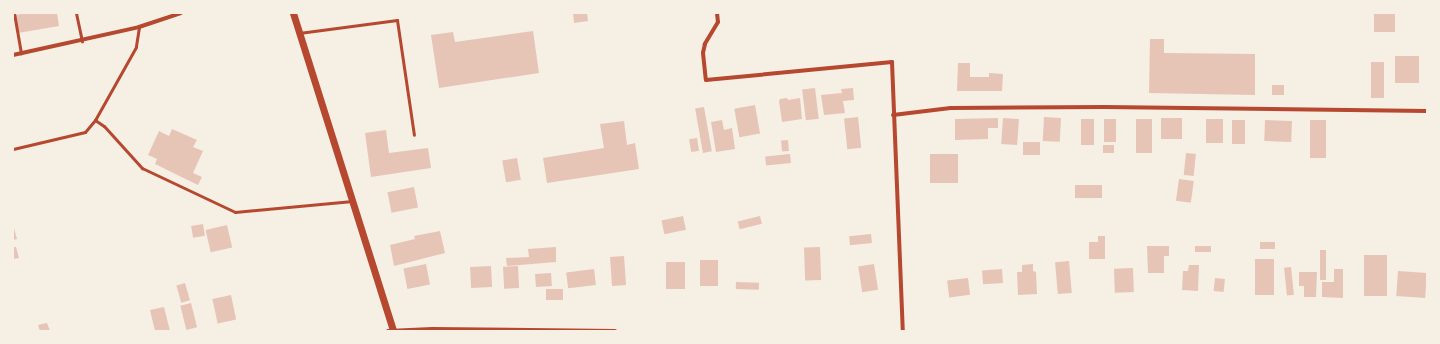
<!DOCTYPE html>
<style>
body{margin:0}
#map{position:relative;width:1440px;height:344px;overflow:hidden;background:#f6efe4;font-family:"Noto Serif",serif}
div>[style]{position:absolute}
.building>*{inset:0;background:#e6c5b7;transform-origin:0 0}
.service>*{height:3px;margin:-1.5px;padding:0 1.5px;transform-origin:1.5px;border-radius:1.5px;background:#b5482f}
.minor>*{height:4px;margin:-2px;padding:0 2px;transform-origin:2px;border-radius:2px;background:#b5482f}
.tertiary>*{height:7px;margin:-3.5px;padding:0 3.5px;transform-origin:3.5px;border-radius:3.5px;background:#b5482f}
span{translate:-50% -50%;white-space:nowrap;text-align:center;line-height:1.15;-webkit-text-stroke:3px #f6efe4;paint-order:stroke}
.frame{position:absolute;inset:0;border:14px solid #f6efe4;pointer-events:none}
</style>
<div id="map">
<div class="building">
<div style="clip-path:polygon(28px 13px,57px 13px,59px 26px,18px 33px,15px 15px)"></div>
<div style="clip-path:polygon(573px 13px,587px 13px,588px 21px,574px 23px)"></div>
<div style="left:1374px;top:13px;width:21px;height:19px"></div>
<div style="clip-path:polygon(533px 31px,539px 73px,439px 88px,431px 35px,453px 32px,455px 42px)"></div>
<div style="clip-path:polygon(1150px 39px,1164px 39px,1164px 53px,1255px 54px,1255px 95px,1149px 93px)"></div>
<div style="left:1395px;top:56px;width:24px;height:27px"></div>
<div style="left:1384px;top:62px;width:36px;height:13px;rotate:90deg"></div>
<div style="clip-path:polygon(958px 63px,970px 63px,970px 77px,989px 77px,989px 73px,1003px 74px,1002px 91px,957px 91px)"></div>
<div style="left:1284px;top:85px;width:10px;height:12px;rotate:90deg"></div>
<div style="left:815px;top:88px;width:31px;height:13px;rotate:83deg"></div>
<div style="clip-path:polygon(853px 88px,854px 100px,843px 101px,845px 113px,824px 115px,821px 95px,842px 93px,841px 89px)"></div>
<div style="clip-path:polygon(787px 98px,788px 100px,800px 98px,802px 119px,782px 122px,779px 101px,780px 99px)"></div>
<div style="left:755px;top:105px;width:29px;height:21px;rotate:80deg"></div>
<div style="left:704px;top:107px;width:45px;height:9px;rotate:80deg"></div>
<div style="left:858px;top:117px;width:31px;height:14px;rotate:84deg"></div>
<div style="left:1044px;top:117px;width:17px;height:24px;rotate:3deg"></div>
<div style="clip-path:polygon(998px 118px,998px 128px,988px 128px,988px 139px,955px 140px,955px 119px)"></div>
<div style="left:1003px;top:118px;width:16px;height:26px;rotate:4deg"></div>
<div style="left:1161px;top:118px;width:21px;height:21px"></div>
<div style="left:1081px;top:119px;width:13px;height:26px"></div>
<div style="left:1104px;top:119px;width:12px;height:23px"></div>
<div style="left:1136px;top:119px;width:16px;height:34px"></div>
<div style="left:1206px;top:119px;width:17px;height:24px"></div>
<div style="clip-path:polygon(722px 120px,724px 130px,732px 128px,735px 149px,716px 152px,711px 122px)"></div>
<div style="left:1232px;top:120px;width:13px;height:24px"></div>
<div style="left:1265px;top:120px;width:27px;height:21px;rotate:2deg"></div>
<div style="left:1310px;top:120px;width:16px;height:38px"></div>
<div style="clip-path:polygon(624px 121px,627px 145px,635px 143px,639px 169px,547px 183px,543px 158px,604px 148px,600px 124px)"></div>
<div style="clip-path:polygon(172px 129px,197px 140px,193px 147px,203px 151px,193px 173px,202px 177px,198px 185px,155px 164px,157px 159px,148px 155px,159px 131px,169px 136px)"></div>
<div style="clip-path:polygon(386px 130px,389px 153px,428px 148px,431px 168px,371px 177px,365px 133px)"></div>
<div style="left:697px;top:138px;width:13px;height:8px;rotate:81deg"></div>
<div style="left:788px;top:140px;width:11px;height:7px;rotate:85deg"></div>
<div style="left:1023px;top:142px;width:17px;height:13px"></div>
<div style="left:1114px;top:145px;width:8px;height:11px;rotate:90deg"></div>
<div style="left:1186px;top:153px;width:10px;height:22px;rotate:6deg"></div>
<div style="left:790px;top:154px;width:9px;height:25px;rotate:84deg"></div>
<div style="left:958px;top:154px;width:29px;height:28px;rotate:90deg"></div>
<div style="left:517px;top:158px;width:22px;height:15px;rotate:80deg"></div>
<div style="left:1179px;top:179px;width:15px;height:22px;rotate:8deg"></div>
<div style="left:1075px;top:185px;width:27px;height:13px"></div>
<div style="left:414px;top:187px;width:21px;height:27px;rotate:79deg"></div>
<div style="left:683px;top:216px;width:14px;height:22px;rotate:78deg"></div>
<div style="left:760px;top:216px;width:8px;height:23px;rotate:76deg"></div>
<div style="left:203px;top:224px;width:12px;height:12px;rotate:81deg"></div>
<div style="clip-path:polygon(13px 225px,17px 239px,13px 240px)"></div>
<div style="left:227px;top:225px;width:23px;height:22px;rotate:77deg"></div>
<div style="clip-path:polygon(440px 231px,445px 253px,394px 266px,390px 245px,415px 239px,414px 236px)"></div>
<div style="left:871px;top:234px;width:9px;height:22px;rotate:84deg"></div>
<div style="clip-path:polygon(1098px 236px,1105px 236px,1105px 259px,1089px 259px,1089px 242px,1098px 242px)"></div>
<div style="left:1260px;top:242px;width:15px;height:7px"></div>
<div style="clip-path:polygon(1147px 246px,1169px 246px,1169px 256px,1164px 256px,1164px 273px,1148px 273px)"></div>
<div style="left:1195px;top:246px;width:16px;height:6px"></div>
<div style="clip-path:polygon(13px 247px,16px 247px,19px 258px,13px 259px)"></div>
<div style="clip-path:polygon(556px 247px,556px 262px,507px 266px,506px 258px,529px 257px,528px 249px)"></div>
<div style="left:820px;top:247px;width:33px;height:16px;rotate:88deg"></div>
<div style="left:1320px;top:250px;width:6px;height:30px"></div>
<div style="left:1364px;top:255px;width:23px;height:41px"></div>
<div style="left:624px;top:256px;width:29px;height:14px;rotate:86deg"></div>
<div style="left:1255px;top:259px;width:19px;height:36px"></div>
<div style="left:700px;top:260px;width:18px;height:26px"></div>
<div style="left:1069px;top:261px;width:32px;height:14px;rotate:85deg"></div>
<div style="left:685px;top:262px;width:27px;height:19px;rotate:90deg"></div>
<div style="left:426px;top:264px;width:21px;height:23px;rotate:79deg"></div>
<div style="left:874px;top:264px;width:26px;height:16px;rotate:81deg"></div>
<div style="clip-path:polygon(1033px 264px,1033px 271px,1036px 272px,1037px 294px,1018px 295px,1017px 272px,1022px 272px,1022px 265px)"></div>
<div style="clip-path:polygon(1189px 265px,1199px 265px,1198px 291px,1182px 290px,1183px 271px,1188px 271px)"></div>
<div style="left:491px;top:266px;width:21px;height:21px;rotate:87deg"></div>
<div style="left:518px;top:266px;width:22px;height:15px;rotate:87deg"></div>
<div style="left:1291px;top:267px;width:28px;height:7px;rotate:84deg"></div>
<div style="left:1133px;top:268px;width:24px;height:19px;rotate:88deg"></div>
<div style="left:594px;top:269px;width:16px;height:28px;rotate:83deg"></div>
<div style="left:1002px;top:269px;width:14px;height:20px;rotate:86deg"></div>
<div style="clip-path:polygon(1334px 269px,1343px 269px,1343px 298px,1322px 297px,1322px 282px,1334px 282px)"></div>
<div style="left:1398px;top:271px;width:29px;height:25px;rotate:4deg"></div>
<div style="clip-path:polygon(1299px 272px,1317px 272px,1316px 297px,1304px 297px,1304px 286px,1299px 286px)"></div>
<div style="left:551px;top:273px;width:13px;height:16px;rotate:86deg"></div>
<div style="left:968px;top:278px;width:17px;height:21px;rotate:83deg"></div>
<div style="left:1215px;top:278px;width:10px;height:13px;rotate:6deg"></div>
<div style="left:736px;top:282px;width:23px;height:7px;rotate:2deg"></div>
<div style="left:185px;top:283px;width:18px;height:9px;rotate:74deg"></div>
<div style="left:563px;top:289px;width:11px;height:17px;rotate:90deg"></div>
<div style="left:231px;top:295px;width:25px;height:19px;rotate:78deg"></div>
<div style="left:191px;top:303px;width:25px;height:11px;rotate:76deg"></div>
<div style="clip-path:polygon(164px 307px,170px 331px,155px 331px,150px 310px)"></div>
<div style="clip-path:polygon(47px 323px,50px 331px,40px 331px,38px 325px)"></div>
</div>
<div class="service">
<div style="left:14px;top:13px;width:41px;rotate:80.1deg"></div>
<div style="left:76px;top:13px;width:29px;rotate:78deg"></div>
<div style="left:139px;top:27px;width:20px;rotate:99deg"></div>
<div style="left:136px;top:47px;width:84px;rotate:119.3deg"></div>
<div style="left:95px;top:120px;width:11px;rotate:34deg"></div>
<div style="left:104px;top:126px;width:57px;rotate:47.9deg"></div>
<div style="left:142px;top:168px;width:103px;rotate:25.3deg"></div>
<div style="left:235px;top:212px;width:118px;rotate:-5.4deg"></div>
<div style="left:299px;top:33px;width:99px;rotate:-7.6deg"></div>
<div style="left:397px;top:20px;width:116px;rotate:81.6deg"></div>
<div style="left:13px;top:149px;width:74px;rotate:-13.3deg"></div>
<div style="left:85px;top:132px;width:16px;rotate:-50deg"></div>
</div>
<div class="minor">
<div style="left:717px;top:13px;width:9px;rotate:84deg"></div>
<div style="left:718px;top:22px;width:26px;rotate:121deg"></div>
<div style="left:705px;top:44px;width:9px;rotate:103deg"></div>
<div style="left:703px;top:53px;width:27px;rotate:84deg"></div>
<div style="left:706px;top:80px;width:187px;rotate:-5.5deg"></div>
<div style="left:892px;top:62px;width:269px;rotate:87.7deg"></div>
<div style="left:13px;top:55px;width:129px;rotate:-12.5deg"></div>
<div style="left:139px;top:27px;width:44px;rotate:-18.4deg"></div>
<div style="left:893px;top:115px;width:58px;rotate:-6.9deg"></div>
<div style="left:951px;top:108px;width:153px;rotate:-0.4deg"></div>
<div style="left:1104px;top:107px;width:323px;rotate:0.7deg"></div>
<div style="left:388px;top:331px;width:44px;rotate:-2.6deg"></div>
<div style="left:432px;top:329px;width:183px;rotate:0.6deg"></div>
</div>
<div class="tertiary">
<div style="left:293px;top:13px;width:333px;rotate:72.5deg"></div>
</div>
<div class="frame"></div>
</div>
